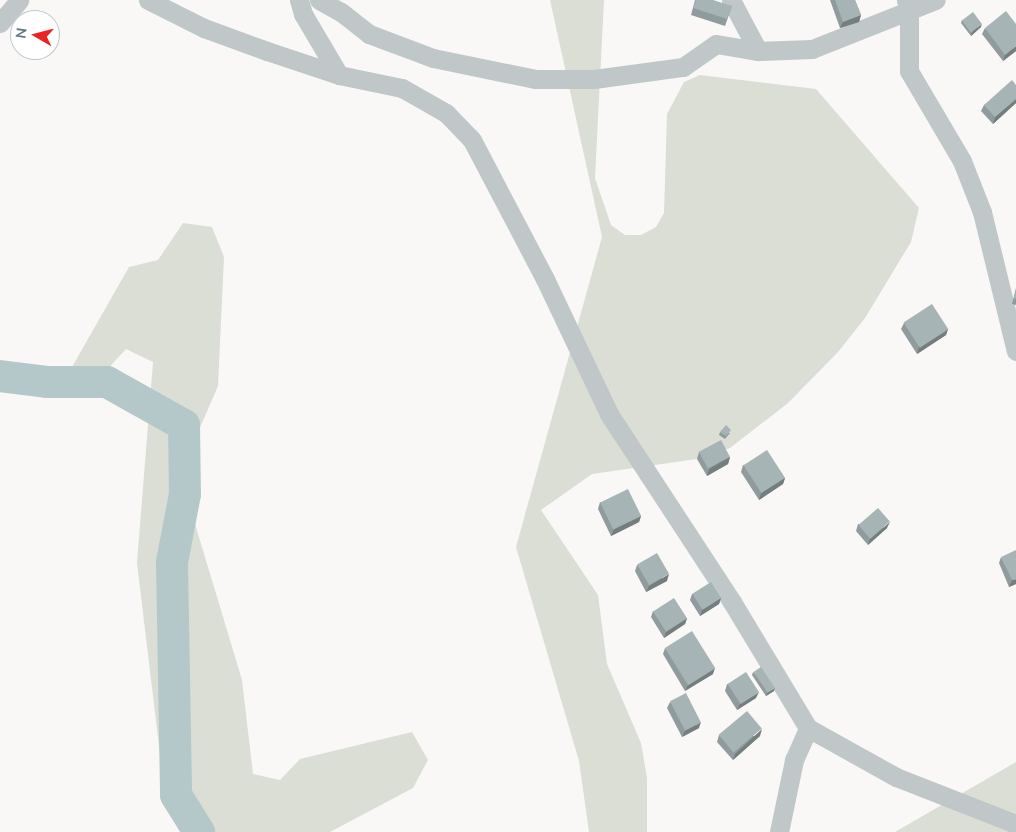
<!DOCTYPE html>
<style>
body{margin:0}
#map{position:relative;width:1016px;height:832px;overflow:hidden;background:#f9f8f6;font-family:Mulish,sans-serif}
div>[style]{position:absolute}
.green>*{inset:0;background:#daded5}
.river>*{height:32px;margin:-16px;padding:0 16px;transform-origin:16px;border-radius:16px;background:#b5c8c9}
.minor>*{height:19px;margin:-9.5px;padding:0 9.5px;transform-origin:9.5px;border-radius:9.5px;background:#bfc7c9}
.wall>*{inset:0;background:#8f9b9d}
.shaded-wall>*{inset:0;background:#747e7f}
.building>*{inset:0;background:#a6b4b6;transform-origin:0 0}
span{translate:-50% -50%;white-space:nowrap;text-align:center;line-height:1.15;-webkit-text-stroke:5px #fff;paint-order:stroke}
.north{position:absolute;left:10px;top:10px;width:50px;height:50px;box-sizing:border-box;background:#fff;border:1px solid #bfc9cb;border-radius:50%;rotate:278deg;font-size:14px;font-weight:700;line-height:20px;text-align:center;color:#5e777d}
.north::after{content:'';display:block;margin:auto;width:18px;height:22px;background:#ed2223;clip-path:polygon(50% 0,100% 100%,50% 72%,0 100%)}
</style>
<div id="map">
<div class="green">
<div style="clip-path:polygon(550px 0,604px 0,595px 178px,611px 225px,625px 235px,641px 235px,656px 227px,664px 213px,667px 114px,684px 82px,700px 75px,816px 89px,919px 208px,911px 242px,865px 318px,838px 352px,788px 403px,730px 448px,697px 459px,592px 474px,541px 510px,598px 595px,607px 664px,641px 743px,647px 778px,647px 832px,589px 832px,579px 761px,516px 547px,602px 237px)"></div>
<div style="clip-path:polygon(183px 223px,212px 227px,224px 257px,218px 386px,180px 474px,242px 680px,253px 774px,280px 780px,300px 759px,412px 732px,428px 760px,413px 788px,330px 832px,187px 832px,162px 771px,137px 563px,153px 362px,126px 349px,103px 374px,72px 367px,129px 267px,158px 260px)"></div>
<div style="clip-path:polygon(1016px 762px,1016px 832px,895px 832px)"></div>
</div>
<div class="river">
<div style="left:0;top:376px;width:47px;rotate:7.3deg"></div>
<div style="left:47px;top:382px;width:60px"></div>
<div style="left:107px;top:382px;width:88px;rotate:29.2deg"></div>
<div style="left:184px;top:425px;width:69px;rotate:89.2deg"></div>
<div style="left:185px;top:494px;width:69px;rotate:100.8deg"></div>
<div style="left:172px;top:562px;width:233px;rotate:89deg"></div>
<div style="left:176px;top:795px;width:44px;rotate:58.1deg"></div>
</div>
<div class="minor">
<div style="left:148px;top:0;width:63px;rotate:26.6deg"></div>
<div style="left:204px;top:28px;width:67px;rotate:20.1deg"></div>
<div style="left:267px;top:51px;width:76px;rotate:18.4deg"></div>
<div style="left:339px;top:75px;width:64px;rotate:11.7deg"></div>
<div style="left:402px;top:88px;width:51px;rotate:29.6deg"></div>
<div style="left:446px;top:113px;width:37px;rotate:46deg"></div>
<div style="left:472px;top:140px;width:157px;rotate:62.3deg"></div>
<div style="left:545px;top:279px;width:149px;rotate:64.6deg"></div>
<div style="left:609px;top:414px;width:225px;rotate:56.8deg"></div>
<div style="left:732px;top:602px;width:147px;rotate:58.9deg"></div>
<div style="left:808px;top:728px;width:101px;rotate:29.1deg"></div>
<div style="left:896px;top:777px;width:129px;rotate:21.4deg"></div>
<div style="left:299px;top:0;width:15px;rotate:74deg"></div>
<div style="left:303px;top:14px;width:71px;rotate:59.5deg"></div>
<div style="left:319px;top:0;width:25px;rotate:29deg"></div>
<div style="left:341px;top:12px;width:36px;rotate:38deg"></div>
<div style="left:369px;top:34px;width:68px;rotate:20.6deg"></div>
<div style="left:433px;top:58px;width:104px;rotate:11.6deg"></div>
<div style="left:535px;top:79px;width:59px"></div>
<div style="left:594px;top:79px;width:90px;rotate:-7.7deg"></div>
<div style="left:683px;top:67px;width:40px;rotate:-34.9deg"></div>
<div style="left:716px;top:44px;width:43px;rotate:9.5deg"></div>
<div style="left:758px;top:51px;width:54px;rotate:-2.1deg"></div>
<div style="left:812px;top:49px;width:133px;rotate:-21.6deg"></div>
<div style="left:731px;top:0;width:58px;rotate:62.1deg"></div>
<div style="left:906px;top:0;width:9px;rotate:72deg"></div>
<div style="left:909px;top:9px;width:62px;rotate:90deg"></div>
<div style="left:909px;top:71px;width:104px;rotate:59.5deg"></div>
<div style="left:962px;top:161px;width:55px;rotate:68.6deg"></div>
<div style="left:982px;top:212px;width:143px;rotate:76.3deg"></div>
<div style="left:0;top:23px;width:30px;rotate:-50deg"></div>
<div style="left:779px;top:832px;width:74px;rotate:-78.2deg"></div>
<div style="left:794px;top:760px;width:35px;rotate:-66deg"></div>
</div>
<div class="wall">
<div style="clip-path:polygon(695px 0,732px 6px,725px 26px,691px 15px)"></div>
<div style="clip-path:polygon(830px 0,855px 0,861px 15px,859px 22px,840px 28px)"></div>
<div style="clip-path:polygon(962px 20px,981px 27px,971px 36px,961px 23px)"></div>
<div style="clip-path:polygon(985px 28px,1016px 51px,1003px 61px,982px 34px)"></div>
<div style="clip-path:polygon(1016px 85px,1016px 103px,993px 124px,981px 111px,984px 105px)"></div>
<div style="clip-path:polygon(1016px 288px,1016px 305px,1012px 304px)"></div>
<div style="clip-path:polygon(904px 323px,948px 329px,946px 335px,917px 354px,901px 329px)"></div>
<div style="clip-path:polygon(720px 432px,730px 433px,725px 439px,719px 435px)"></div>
<div style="clip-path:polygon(699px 452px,730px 457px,728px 464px,707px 476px,697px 459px)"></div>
<div style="clip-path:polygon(743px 465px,785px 478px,783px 484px,759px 500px,741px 472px)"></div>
<div style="clip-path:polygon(600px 502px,641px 516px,639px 522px,611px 536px,598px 509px)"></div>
<div style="clip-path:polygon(858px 524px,887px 528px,868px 545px,856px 531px)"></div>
<div style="clip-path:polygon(1001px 557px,1016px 584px,1009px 587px,999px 563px)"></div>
<div style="clip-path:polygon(637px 565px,667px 581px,646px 592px,635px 571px)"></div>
<div style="clip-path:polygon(692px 594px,721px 598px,719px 604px,700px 616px,690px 600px)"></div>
<div style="clip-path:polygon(653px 611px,687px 618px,685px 624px,664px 638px,651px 617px)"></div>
<div style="clip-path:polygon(665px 648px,713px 674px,685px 691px,663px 654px)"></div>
<div style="clip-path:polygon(753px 672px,774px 691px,766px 696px,752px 675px)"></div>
<div style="clip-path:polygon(727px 684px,756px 698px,737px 710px,725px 691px)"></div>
<div style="clip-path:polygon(670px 702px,699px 728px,682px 737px,667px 708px)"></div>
<div style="clip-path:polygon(719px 735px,760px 736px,733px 760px,717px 742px)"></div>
</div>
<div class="shaded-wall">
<div style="clip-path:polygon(861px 15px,859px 22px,840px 28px,843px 22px)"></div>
<div style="clip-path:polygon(982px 24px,981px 27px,971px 36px,972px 32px)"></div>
<div style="clip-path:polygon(1016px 46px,1016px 51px,1003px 61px,1005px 55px)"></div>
<div style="clip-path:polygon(1016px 99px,1016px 103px,993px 124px,995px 117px)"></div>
<div style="clip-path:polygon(948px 329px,946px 335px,917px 354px,919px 347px)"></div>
<div style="clip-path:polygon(730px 457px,728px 464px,707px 476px,709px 469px)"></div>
<div style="clip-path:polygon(785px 478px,783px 484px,759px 500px,761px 493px)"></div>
<div style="clip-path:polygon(641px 516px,639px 522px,611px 536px,614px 529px)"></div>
<div style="clip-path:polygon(890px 522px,887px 528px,868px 545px,870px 539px)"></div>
<div style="clip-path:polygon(669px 574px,667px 581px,646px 592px,649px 586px)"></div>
<div style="clip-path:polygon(1016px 579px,1016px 584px,1009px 587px,1012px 580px)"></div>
<div style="clip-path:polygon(721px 598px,719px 604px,700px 616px,702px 610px)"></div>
<div style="clip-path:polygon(687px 618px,685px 624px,664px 638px,666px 632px)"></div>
<div style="clip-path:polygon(715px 668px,713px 674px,685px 691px,688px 685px)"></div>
<div style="clip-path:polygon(775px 688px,774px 691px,766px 696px,767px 693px)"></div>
<div style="clip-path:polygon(759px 692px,756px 698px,737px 710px,740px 704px)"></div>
<div style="clip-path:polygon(701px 722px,699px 728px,682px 737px,685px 731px)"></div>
<div style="clip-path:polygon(762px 729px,760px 736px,733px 760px,735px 754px)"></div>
</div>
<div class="building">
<div style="clip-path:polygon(696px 0,713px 0,732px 6px,727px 19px,693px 8px)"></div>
<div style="clip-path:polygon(835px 0,855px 0,861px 15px,843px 22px)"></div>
<div style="clip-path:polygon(1006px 11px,1016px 24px,1016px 46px,1005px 55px,985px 28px)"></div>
<div style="left:973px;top:12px;width:15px;height:14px;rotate:53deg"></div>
<div style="clip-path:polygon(1012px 80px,1016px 85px,1016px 99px,995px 117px,984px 105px)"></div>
<div style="clip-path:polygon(1016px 290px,1016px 299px,1014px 298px)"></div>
<div style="left:932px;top:304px;width:30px;height:34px;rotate:57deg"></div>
<div style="clip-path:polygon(726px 425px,731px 430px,726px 436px,720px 432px)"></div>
<div style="left:721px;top:440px;width:19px;height:25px;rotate:62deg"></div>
<div style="left:767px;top:450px;width:33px;height:28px;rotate:57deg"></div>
<div style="left:628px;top:489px;width:30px;height:31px;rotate:64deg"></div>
<div style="left:878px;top:508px;width:18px;height:26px;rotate:49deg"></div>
<div style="clip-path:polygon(1016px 550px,1016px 579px,1012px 580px,1001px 557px)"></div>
<div style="left:657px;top:553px;width:24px;height:23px;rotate:60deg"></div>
<div style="left:711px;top:582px;width:19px;height:22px;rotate:58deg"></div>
<div style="left:674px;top:598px;width:24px;height:25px;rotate:57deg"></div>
<div style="left:692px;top:631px;width:44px;height:32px;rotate:58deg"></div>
<div style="left:761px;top:667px;width:25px;height:9px;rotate:56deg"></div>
<div style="left:746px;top:672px;width:24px;height:22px;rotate:57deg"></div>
<div style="left:686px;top:693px;width:33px;height:18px;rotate:63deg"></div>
<div style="left:747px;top:711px;width:23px;height:37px;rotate:50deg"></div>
</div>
<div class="north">N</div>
</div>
